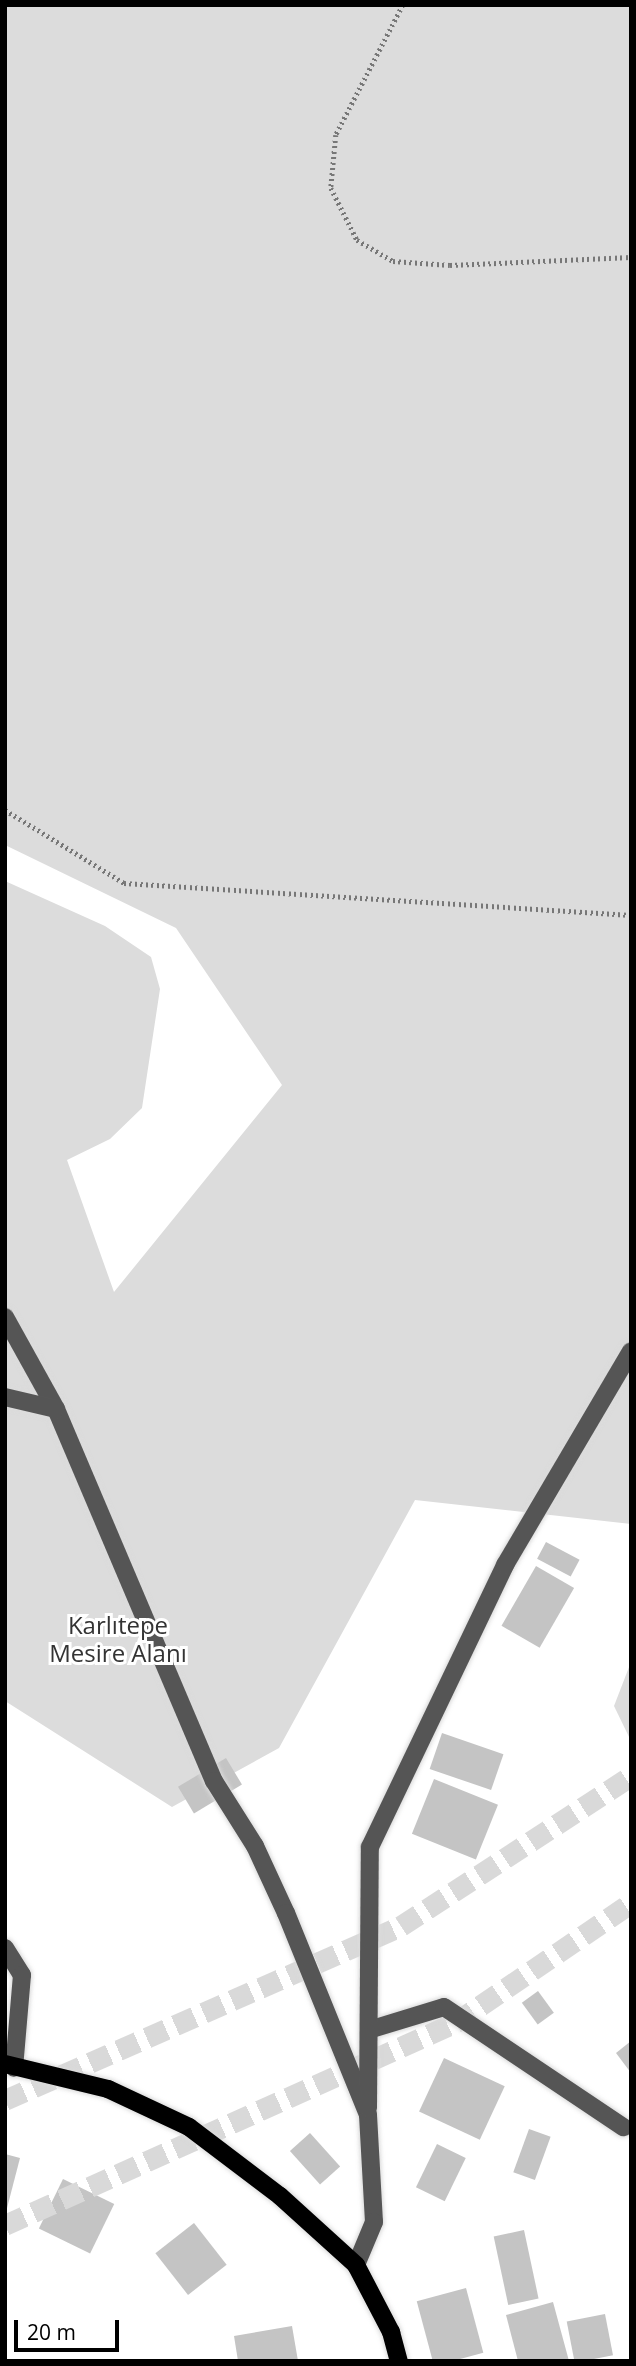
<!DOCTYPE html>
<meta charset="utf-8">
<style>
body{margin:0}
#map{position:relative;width:636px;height:2366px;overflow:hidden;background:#fff;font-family:"Open Sans",sans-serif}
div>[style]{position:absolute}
.green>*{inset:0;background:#dcdcdc}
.building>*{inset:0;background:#c4c4c4;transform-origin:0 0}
.highway-tunnel>*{height:21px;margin-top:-10.5px;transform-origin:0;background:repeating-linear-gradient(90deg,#d9d9d9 0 21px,transparent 0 31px)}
.path>*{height:4.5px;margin-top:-2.25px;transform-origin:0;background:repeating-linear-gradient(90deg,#777 0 2px,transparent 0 5.5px)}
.roads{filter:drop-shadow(0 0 2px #dbdbdb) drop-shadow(0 0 2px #dbdbdb)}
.minor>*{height:18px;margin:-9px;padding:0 9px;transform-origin:9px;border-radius:9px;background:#555}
.major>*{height:18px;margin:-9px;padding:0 9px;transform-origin:9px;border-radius:9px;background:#000}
span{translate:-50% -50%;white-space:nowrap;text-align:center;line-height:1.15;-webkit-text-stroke:6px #fff;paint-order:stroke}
.park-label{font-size:24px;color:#333}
.frame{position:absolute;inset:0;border:7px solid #000;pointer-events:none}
.scale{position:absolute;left:14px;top:2320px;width:105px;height:32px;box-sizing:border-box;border:4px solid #000;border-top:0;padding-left:9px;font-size:21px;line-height:24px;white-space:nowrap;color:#000;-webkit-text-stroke:5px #fff;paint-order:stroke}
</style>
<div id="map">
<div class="green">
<div style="clip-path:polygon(5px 5px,631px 5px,631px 1524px,415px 1500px,279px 1748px,172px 1807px,5px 1701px,5px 881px,105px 926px,151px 957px,160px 989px,142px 1108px,110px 1139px,67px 1160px,114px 1292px,282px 1085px,176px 928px,5px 845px)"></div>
<div style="clip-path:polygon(631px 1662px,631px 1741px,614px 1706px)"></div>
</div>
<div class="building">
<div style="left:546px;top:1542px;width:38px;height:19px;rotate:28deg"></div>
<div style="left:536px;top:1566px;width:44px;height:69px;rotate:30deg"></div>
<div style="left:442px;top:1733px;width:65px;height:38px;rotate:19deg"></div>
<div style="left:226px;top:1758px;width:31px;height:56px;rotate:59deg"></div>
<div style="left:434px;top:1779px;width:69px;height:59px;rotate:22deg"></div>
<div style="left:538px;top:1991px;width:27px;height:20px;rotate:54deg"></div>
<div style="clip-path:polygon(631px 2041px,631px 2073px,616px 2053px)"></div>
<div style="left:444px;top:2058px;width:67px;height:59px;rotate:25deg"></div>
<div style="left:529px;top:2129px;width:23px;height:46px;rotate:20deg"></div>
<div style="left:310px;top:2133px;width:45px;height:27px;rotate:48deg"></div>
<div style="left:437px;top:2144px;width:32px;height:48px;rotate:26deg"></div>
<div style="clip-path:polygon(5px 2154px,20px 2158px,6px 2212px,5px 2212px)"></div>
<div style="left:63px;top:2179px;width:57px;height:55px;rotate:26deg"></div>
<div style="left:194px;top:2223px;width:53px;height:49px;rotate:52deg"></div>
<div style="left:524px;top:2230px;width:70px;height:31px;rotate:78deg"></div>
<div style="left:466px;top:2288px;width:67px;height:51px;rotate:75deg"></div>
<div style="clip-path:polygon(553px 2302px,569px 2361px,518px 2361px,506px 2315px)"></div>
<div style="left:605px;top:2314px;width:42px;height:39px;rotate:79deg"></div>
<div style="clip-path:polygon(292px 2326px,298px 2361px,238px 2361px,234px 2336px)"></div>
</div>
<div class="highway-tunnel">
<div style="left:5px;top:2100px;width:433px;rotate:-23.7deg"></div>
<div style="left:401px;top:1926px;width:275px;rotate:-33.1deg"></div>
<div style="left:5px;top:2225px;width:493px;rotate:-24.2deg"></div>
<div style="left:455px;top:2023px;width:213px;rotate:-34.3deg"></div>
</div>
<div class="path">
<div style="left:403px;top:5px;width:146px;rotate:117.3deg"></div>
<div style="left:336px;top:135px;width:53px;rotate:95.4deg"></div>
<div style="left:331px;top:188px;width:58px;rotate:63.4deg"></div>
<div style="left:357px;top:240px;width:42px;rotate:30.3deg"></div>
<div style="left:393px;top:261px;width:57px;rotate:4deg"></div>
<div style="left:450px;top:265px;width:181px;rotate:-2.5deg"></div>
<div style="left:5px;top:810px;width:140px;rotate:31.5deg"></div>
<div style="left:124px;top:883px;width:508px;rotate:3.61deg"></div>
</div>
<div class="roads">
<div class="minor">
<div style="left:5px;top:1317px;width:105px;rotate:61deg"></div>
<div style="left:56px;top:1409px;width:404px;rotate:67deg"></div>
<div style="left:214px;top:1781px;width:77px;rotate:57.8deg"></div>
<div style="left:255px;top:1846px;width:74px;rotate:65.2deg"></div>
<div style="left:286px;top:1913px;width:218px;rotate:67.9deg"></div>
<div style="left:368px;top:2115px;width:107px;rotate:86.8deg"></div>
<div style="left:374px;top:2222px;width:47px;rotate:112.7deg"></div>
<div style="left:5px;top:1397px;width:52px;rotate:13.2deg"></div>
<div style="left:5px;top:1948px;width:32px;rotate:58deg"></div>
<div style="left:22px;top:1975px;width:93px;rotate:94.9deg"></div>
<div style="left:372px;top:2029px;width:75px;rotate:-17deg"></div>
<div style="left:444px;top:2007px;width:216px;rotate:33.8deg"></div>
<div style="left:368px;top:2108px;width:261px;rotate:-89.6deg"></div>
<div style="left:370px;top:1847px;width:313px;rotate:-64.4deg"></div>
<div style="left:505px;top:1565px;width:248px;rotate:-59.5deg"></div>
</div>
<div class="major">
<div style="left:5px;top:2064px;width:106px;rotate:13.6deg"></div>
<div style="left:108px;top:2089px;width:89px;rotate:25.1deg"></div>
<div style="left:189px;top:2127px;width:114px;rotate:37.2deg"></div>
<div style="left:280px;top:2196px;width:103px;rotate:42.2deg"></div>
<div style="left:356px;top:2265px;width:76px;rotate:62.4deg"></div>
<div style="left:391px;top:2332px;width:30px;rotate:75deg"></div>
</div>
</div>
<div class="park-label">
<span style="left:118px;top:1639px">Karlıtepe<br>Mesire Alanı</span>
</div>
<div class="frame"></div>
<div class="scale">20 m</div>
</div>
